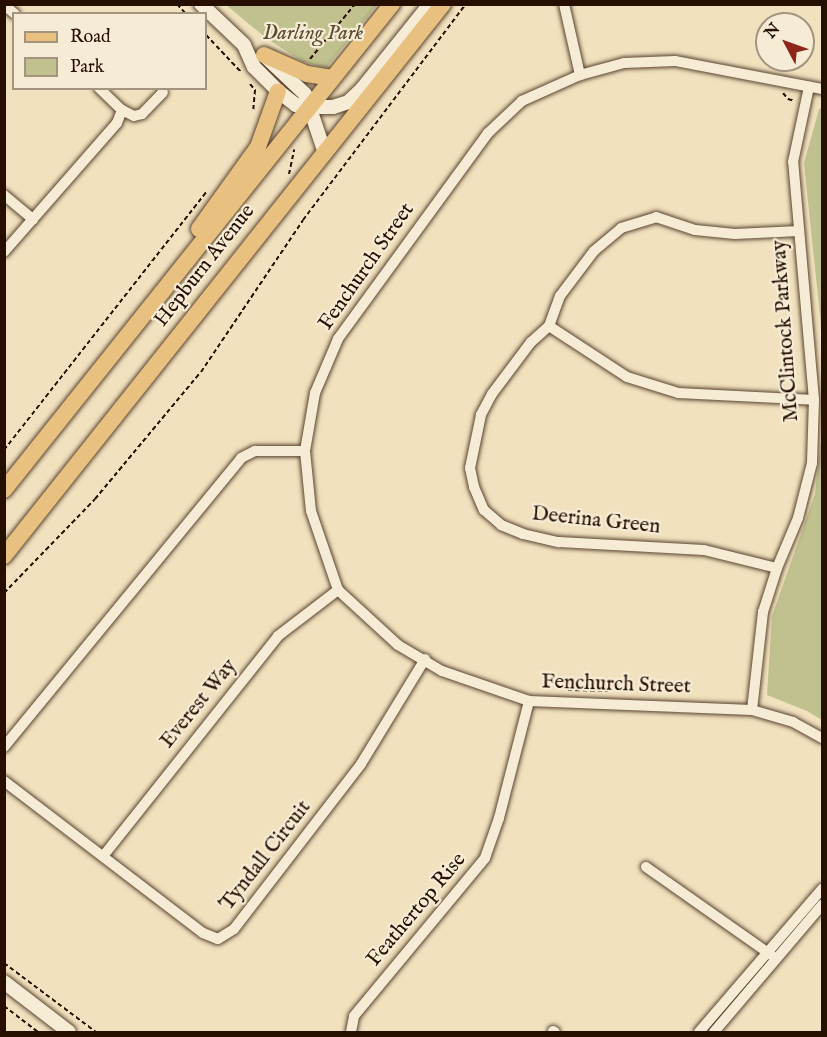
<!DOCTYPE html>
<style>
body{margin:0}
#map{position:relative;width:827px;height:1037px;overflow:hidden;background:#f1e1be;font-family:"IM FELL English",serif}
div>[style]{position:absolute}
.green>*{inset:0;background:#c0c18e}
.path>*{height:2px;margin-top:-1px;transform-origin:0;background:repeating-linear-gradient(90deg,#270f00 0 4.5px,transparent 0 7.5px)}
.roads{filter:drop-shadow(0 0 2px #5a4430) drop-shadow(0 0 2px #5a4430)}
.minor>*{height:10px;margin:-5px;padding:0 5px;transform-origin:5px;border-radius:5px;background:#f6ecd5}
.tertiary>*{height:14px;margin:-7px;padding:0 7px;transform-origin:7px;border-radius:7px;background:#f6ecd5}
.primary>*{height:16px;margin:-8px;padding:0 8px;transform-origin:8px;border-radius:8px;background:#e8c07f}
span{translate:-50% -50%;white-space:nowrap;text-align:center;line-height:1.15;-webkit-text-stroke:4.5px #f6ecd5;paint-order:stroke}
.park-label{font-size:21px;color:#5d4d32;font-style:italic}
.street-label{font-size:21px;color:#270f00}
.frame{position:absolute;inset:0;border:6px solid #270f00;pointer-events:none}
.legend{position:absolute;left:12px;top:12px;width:195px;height:78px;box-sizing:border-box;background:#f6ecd5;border:2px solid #a39480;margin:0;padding:8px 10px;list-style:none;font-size:18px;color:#270f00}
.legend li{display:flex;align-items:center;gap:12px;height:30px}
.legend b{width:30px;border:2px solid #a39480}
.north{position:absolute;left:755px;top:12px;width:60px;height:60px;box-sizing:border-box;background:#f6ecd5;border:2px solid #a39480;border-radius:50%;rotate:311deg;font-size:16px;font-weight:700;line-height:24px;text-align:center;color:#270f00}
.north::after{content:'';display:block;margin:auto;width:21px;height:27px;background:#8f2418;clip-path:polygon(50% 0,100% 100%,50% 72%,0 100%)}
</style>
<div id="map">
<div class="green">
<div style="clip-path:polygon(226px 5px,377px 5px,326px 68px,303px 62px,266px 38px)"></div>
<div style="clip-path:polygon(822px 108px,822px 335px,804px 163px,819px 109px)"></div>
<div style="clip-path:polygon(822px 431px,822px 720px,807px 711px,767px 695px,772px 616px,815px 494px)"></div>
</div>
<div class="path">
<div style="left:177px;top:4px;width:13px;rotate:48deg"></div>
<div style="left:206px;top:35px;width:51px;rotate:46.6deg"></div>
<div style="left:310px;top:59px;width:71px;rotate:-50.7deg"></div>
<div style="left:250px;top:84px;width:8px;rotate:50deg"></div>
<div style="left:255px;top:90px;width:22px;rotate:95deg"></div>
<div style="left:783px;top:93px;width:8px;rotate:50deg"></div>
<div style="left:788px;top:99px;width:7px;rotate:16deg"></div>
<div style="left:289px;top:174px;width:25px;rotate:-78deg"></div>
<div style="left:4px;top:450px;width:328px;rotate:-51.9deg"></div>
<div style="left:4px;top:593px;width:131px;rotate:-45.9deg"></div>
<div style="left:95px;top:499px;width:165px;rotate:-50.2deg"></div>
<div style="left:201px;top:372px;width:183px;rotate:-56.1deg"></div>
<div style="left:303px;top:220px;width:271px;rotate:-53deg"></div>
<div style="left:568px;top:690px;width:40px;rotate:1.4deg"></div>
<div style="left:4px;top:963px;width:115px;rotate:36.9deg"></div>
<div style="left:4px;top:1006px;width:43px;rotate:37.4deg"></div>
</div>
<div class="roads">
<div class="minor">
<div style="left:564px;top:4px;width:73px;rotate:77.3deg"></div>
<div style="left:4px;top:5px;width:14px;rotate:39deg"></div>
<div style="left:99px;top:88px;width:32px;rotate:44deg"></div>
<div style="left:122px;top:110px;width:13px;rotate:27deg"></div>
<div style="left:134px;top:116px;width:8px;rotate:-14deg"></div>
<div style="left:142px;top:114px;width:30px;rotate:-46deg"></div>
<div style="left:822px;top:89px;width:150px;rotate:-169.2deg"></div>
<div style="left:675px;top:61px;width:51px;rotate:177.8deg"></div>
<div style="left:624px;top:63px;width:46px;rotate:164.7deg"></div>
<div style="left:580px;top:75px;width:64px;rotate:155.9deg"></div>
<div style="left:522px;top:101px;width:47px;rotate:136.7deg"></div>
<div style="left:488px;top:133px;width:255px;rotate:126.1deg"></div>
<div style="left:338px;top:339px;width:59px;rotate:113.1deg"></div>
<div style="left:315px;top:393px;width:59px;rotate:99.8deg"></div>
<div style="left:305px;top:451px;width:60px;rotate:84.3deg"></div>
<div style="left:311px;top:511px;width:83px;rotate:71.1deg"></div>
<div style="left:338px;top:590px;width:81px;rotate:42.5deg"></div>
<div style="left:398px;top:645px;width:51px;rotate:30.6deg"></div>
<div style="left:442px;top:671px;width:92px;rotate:19deg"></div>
<div style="left:529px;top:701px;width:223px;rotate:2.3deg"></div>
<div style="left:752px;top:710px;width:43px;rotate:16.3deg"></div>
<div style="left:793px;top:722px;width:33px;rotate:29deg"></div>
<div style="left:4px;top:195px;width:38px;rotate:40deg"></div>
<div style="left:4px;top:252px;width:171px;rotate:-48.8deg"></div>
<div style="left:117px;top:123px;width:14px;rotate:-69deg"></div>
<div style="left:549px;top:326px;width:24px;rotate:138deg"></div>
<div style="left:531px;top:342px;width:65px;rotate:126.9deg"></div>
<div style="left:492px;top:394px;width:24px;rotate:118deg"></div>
<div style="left:481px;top:415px;width:54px;rotate:101.7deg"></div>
<div style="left:470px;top:468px;width:19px;rotate:78deg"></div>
<div style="left:474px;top:487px;width:25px;rotate:67deg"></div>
<div style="left:484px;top:510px;width:23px;rotate:41deg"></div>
<div style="left:501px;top:525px;width:24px;rotate:22deg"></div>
<div style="left:523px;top:534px;width:37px;rotate:13deg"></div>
<div style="left:559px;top:542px;width:145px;rotate:3.2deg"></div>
<div style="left:704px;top:550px;width:75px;rotate:13.9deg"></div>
<div style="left:549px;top:326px;width:32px;rotate:-70deg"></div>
<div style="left:560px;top:296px;width:56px;rotate:-52.9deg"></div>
<div style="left:594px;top:251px;width:35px;rotate:-40deg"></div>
<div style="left:621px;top:228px;width:37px;rotate:-17deg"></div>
<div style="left:656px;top:217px;width:41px;rotate:18.4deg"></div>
<div style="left:695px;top:230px;width:40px;rotate:5.7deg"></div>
<div style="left:735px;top:234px;width:64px;rotate:-2.7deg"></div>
<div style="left:549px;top:326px;width:93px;rotate:33.2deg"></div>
<div style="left:627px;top:377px;width:53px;rotate:17.4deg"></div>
<div style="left:678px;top:393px;width:136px;rotate:2.9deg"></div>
<div style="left:752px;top:710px;width:99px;rotate:-83.6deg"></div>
<div style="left:763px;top:612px;width:46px;rotate:-72.3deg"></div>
<div style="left:777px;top:568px;width:54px;rotate:-67.2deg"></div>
<div style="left:798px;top:518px;width:57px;rotate:-75.7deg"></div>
<div style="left:812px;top:463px;width:63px;rotate:-88.2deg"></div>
<div style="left:814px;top:400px;width:239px;rotate:-95deg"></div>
<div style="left:793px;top:162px;width:77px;rotate:-78deg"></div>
<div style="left:4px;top:747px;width:374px;rotate:-50.6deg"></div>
<div style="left:241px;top:458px;width:16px;rotate:-27deg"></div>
<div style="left:255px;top:451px;width:50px"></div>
<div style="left:4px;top:781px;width:250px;rotate:37.4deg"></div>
<div style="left:203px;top:933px;width:16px;rotate:22deg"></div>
<div style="left:218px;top:939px;width:19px;rotate:-32deg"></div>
<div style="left:234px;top:929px;width:208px;rotate:-52.4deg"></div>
<div style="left:361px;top:764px;width:123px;rotate:-58.6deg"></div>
<div style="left:104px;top:855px;width:280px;rotate:-51.5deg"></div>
<div style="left:278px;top:636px;width:76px;rotate:-37.5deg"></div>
<div style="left:646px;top:867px;width:153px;rotate:35.1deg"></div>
<div style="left:553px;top:1031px;width:2px;rotate:27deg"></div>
<div style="left:351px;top:1032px;width:16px;rotate:-79deg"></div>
<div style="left:354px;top:1016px;width:205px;rotate:-50.3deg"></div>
<div style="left:485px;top:858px;width:42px;rotate:-70.7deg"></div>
<div style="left:499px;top:818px;width:121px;rotate:-75.6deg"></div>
<div style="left:699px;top:1032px;width:189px;rotate:-49.3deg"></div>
<div style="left:714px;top:1032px;width:167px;rotate:-49.6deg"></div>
</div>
<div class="tertiary">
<div style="left:201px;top:4px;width:59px;rotate:43.6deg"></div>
<div style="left:244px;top:45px;width:24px;rotate:66deg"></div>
<div style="left:254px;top:67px;width:34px;rotate:45deg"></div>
<div style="left:278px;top:91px;width:23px;rotate:38deg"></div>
<div style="left:296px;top:105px;width:15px;rotate:8deg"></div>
<div style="left:311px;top:107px;width:22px"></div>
<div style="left:333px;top:107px;width:16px;rotate:-18deg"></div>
<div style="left:348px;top:102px;width:19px;rotate:-43deg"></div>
<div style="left:362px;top:89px;width:109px;rotate:-51.3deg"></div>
<div style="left:267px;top:58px;width:52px;rotate:43.5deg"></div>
<div style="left:305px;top:94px;width:59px;rotate:71.3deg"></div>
<div style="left:4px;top:982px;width:82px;rotate:37.6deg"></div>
</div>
<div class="primary">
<div style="left:264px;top:55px;width:47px;rotate:23.8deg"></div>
<div style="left:307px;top:74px;width:24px;rotate:9deg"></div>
<div style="left:199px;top:229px;width:101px;rotate:-54.3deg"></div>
<div style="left:258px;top:147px;width:59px;rotate:-70.3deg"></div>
<div style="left:4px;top:490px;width:622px;rotate:-51.4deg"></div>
<div style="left:4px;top:556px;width:705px;rotate:-51.51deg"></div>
</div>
</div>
<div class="park-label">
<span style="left:313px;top:34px">Darling Park</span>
</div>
<div class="street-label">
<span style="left:205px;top:266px;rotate:-52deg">Hepburn Avenue</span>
<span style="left:367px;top:267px;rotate:-55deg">Fenchurch Street</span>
<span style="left:786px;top:331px;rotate:-94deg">McClintock Parkway</span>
<span style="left:596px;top:521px;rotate:6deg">Deerina Green</span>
<span style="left:616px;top:685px;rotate:2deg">Fenchurch Street</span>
<span style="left:199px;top:704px;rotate:-51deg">Everest Way</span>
<span style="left:266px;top:856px;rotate:-52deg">Tyndall Circuit</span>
<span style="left:417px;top:910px;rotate:-50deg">Feathertop Rise</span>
</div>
<div class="frame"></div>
<ul class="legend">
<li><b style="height:8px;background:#e8c07f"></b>Road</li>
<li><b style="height:16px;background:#c0c18e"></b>Park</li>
</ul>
<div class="north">N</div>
</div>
